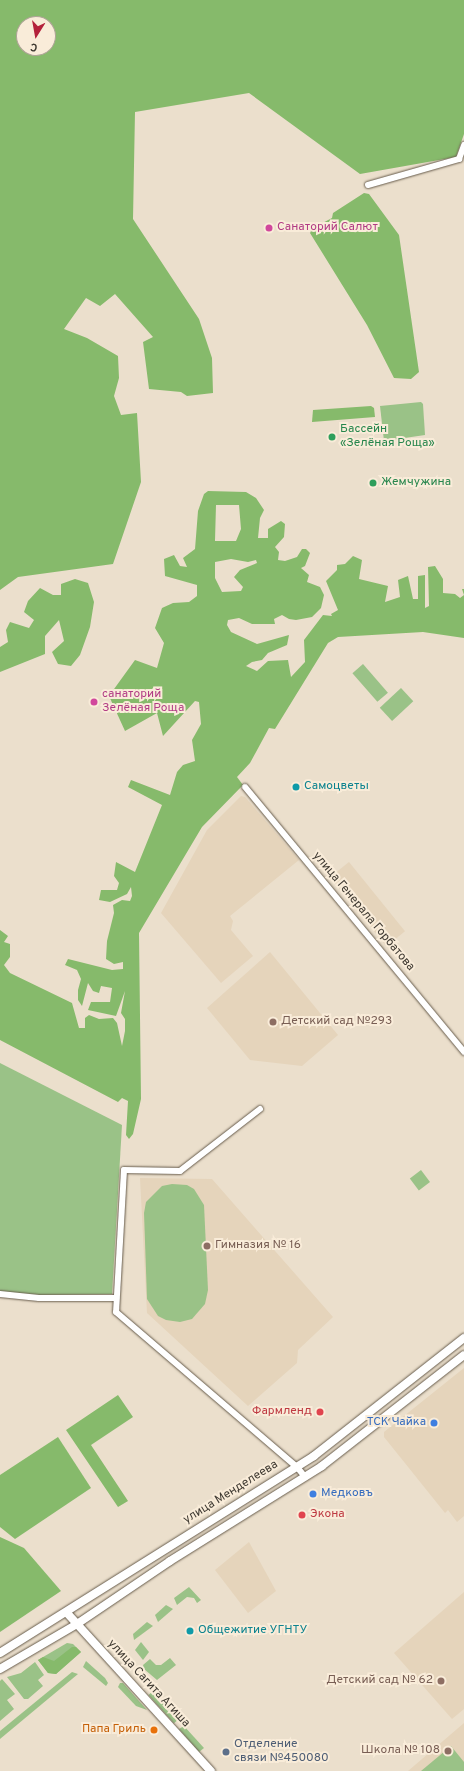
<!DOCTYPE html>
<meta charset="utf-8">
<style>
body{margin:0}
#map{position:relative;width:464px;height:1771px;overflow:hidden;background:#ebdfcc;font-family:Overpass,sans-serif}
div>[style]{position:absolute}
.built>*{inset:0;background:#e5d4bb;transform-origin:0 0}
.green>*{inset:0;background:#9ac287;transform-origin:0 0}
.forest>*{inset:0;background:#86ba6b}
.roads{filter:drop-shadow(0 0 1px #675c4c) drop-shadow(0 0 1px #675c4c)}
.street>*{height:6px;margin:-3px;padding:0 3px;transform-origin:3px;border-radius:3px;background:#fff}
.secondary>*{height:8px;margin:-4px;padding:0 4px;transform-origin:4px;border-radius:4px;background:#fff}
.dots>*{width:11px;height:11px;translate:-50% -50%;box-sizing:border-box;border:2px solid #f9ecd9;border-radius:50%}
span{translate:-50% -50%;white-space:nowrap;text-align:center;line-height:1.15;-webkit-text-stroke:4px #f9ecd9;paint-order:stroke}
.hotel-label{font-size:12px;color:#b23c85}
.left{translate:0 -50%;text-align:left}
.leisure-label{font-size:12px;color:#27864d}
.culture-label{font-size:12px;color:#0d838f}
.street-label{font-size:12px;color:#3e3931}
.education-label{font-size:12px;color:#785e54}
.right{translate:-100% -50%;text-align:right}
.health-label{font-size:12px;color:#be3a42}
.shop-label{font-size:12px;color:#366cbe}
.food-label{font-size:12px;color:#c56008}
.service-label{font-size:12px;color:#4e5e75}
.north{position:absolute;left:16px;top:16px;width:40px;height:40px;box-sizing:border-box;background:#f9ecd9;border:1px solid #aea496;border-radius:50%;rotate:191deg;font-size:11px;font-weight:700;line-height:16px;text-align:center;color:#3e3931}
.north::after{content:'';display:block;margin:auto;width:14px;height:18px;background:#b4213b;clip-path:polygon(50% 0,100% 100%,50% 72%,0 100%)}
</style>
<div id="map">
<div class="built">
<div style="clip-path:polygon(241px 796px,245px 797px,299px 860px,230px 916px,233px 921px,231px 930px,253px 956px,221px 983px,161px 913px,207px 830px)"></div>
<div style="left:349px;top:862px;width:89px;height:24px;rotate:51deg"></div>
<div style="clip-path:polygon(270px 952px,338px 1035px,302px 1066px,250px 1060px,207px 1008px)"></div>
<div style="clip-path:polygon(140px 1178px,212px 1179px,333px 1317px,298px 1350px,297px 1363px,248px 1406px,147px 1313px)"></div>
<div style="clip-path:polygon(464px 1368px,464px 1516px,457px 1522px,448px 1510px,445px 1513px,384px 1437px,384px 1432px)"></div>
<div style="clip-path:polygon(249px 1542px,276px 1591px,248px 1613px,215px 1570px)"></div>
<div style="clip-path:polygon(464px 1592px,464px 1709px,452px 1719px,394px 1653px)"></div>
<div style="clip-path:polygon(464px 1723px,464px 1771px,408px 1771px)"></div>
</div>
<div class="green">
<div style="clip-path:polygon(421px 402px,423px 404px,425px 435px,384px 441px,380px 406px)"></div>
<div style="left:363px;top:664px;width:38px;height:14px;rotate:49deg"></div>
<div style="left:401px;top:688px;width:18px;height:29px;rotate:47deg"></div>
<div style="clip-path:polygon(0 1063px,122px 1125px,112px 1294px,39px 1295px,0 1292px)"></div>
<div style="left:421px;top:1170px;width:15px;height:14px;rotate:53deg"></div>
<div style="clip-path:polygon(172px 1184px,187px 1185px,194px 1189px,204px 1205px,208px 1290px,205px 1304px,192px 1319px,180px 1322px,166px 1320px,158px 1316px,147px 1299px,144px 1213px,146px 1202px,162px 1186px)"></div>
<div style="clip-path:polygon(189px 1587px,201px 1600px,197px 1603px,194px 1598px,187px 1597px,177px 1605px,174px 1598px)"></div>
<div style="clip-path:polygon(166px 1605px,173px 1609px,158px 1622px,155px 1615px)"></div>
<div style="clip-path:polygon(147px 1622px,153px 1626px,134px 1640px,133px 1634px)"></div>
<div style="clip-path:polygon(141px 1642px,149px 1652px,143px 1660px,135px 1650px)"></div>
<div style="clip-path:polygon(67px 1643px,73px 1644px,81px 1652px,56px 1674px,48px 1673px,38px 1660px)"></div>
<div style="clip-path:polygon(170px 1658px,176px 1665px,157px 1680px,144px 1669px,143px 1665px,150px 1659px,156px 1665px,161px 1665px)"></div>
<div style="clip-path:polygon(86px 1661px,105px 1678px,108px 1683px,106px 1686px,83px 1667px)"></div>
<div style="clip-path:polygon(35px 1662px,44px 1675px,38px 1680px,43px 1686px,28px 1699px,24px 1699px,7px 1677px,21px 1673px)"></div>
<div style="clip-path:polygon(72px 1672px,78px 1674px,0 1739px,0 1731px)"></div>
<div style="clip-path:polygon(2px 1679px,15px 1694px,7px 1700px,14px 1709px,0 1721px,0 1681px)"></div>
<div style="clip-path:polygon(120px 1683px,123px 1683px,147px 1710px,136px 1706px,118px 1687px)"></div>
<div style="left:153px;top:1691px;width:38px;height:6px;rotate:48deg"></div>
<div style="clip-path:polygon(184px 1726px,204px 1748px,199px 1752px,179px 1729px)"></div>
<div style="clip-path:polygon(451px 1746px,464px 1762px,464px 1771px,421px 1771px)"></div>
</div>
<div class="forest">
<div style="clip-path:polygon(evenodd,0 0,464px 0,464px 134px,456px 157px,360px 174px,249px 93px,135px 112px,133px 219px,199px 319px,212px 358px,213px 393px,187px 396px,181px 392px,149px 389px,143px 342px,153px 337px,115px 294px,100px 306px,86px 298px,64px 329px,87px 338px,118px 356px,119px 378px,114px 396px,121px 415px,137px 413px,141px 482px,113px 564px,18px 577px,0 590px,0 0,24px 24px,48px 24px,48px 48px,24px 48px,24px 24px)"></div>
<div style="clip-path:polygon(364px 193px,369px 194px,399px 235px,419px 372px,411px 379px,394px 378px,367px 325px,310px 233px,313px 228px,332px 218px,333px 213px)"></div>
<div style="clip-path:polygon(371px 406px,374px 408px,375px 417px,312px 422px,313px 410px)"></div>
<div style="clip-path:polygon(evenodd,208px 491px,246px 492px,256px 498px,264px 510px,260px 518px,258px 538px,268px 538px,268px 529px,281px 521px,285px 524px,284px 537px,275px 547px,279px 552px,278px 560px,285px 561px,297px 557px,302px 549px,306px 549px,310px 553px,305px 566px,301px 568px,309px 575px,307px 582px,320px 587px,324px 595px,321px 608px,312px 617px,296px 620px,289px 619px,282px 615px,274px 619px,275px 624px,252px 624px,239px 618px,228px 620px,227px 625px,231px 632px,257px 644px,289px 635px,287px 645px,268px 653px,262px 660px,252px 662px,246px 666px,257px 671px,268px 661px,288px 660px,291px 677px,305px 662px,304px 640px,323px 615px,332px 616px,331px 614px,338px 610px,326px 581px,337px 570px,337px 565px,345px 564px,353px 556px,362px 560px,359px 579px,388px 586px,385px 602px,400px 597px,398px 580px,408px 576px,413px 599px,418px 599px,418px 576px,425px 575px,425px 608px,429px 606px,428px 567px,435px 566px,443px 579px,443px 593px,455px 594px,460px 598px,464px 595px,462px 589px,464px 589px,464px 638px,423px 632px,338px 637px,328px 643px,275px 729px,269px 728px,250px 763px,237px 777px,243px 785px,202px 827px,139px 933px,141px 1099px,133px 1134px,129px 1139px,126px 1135px,128px 1101px,122px 1098px,118px 1102px,0 1040px,0 930px,8px 936px,4px 942px,10px 944px,10px 957px,4px 965px,10px 973px,72px 1003px,79px 1028px,85px 1028px,85px 1018px,89px 1015px,99px 1019px,113px 1018px,117px 1023px,122px 1046px,125px 1031px,125px 1019px,121px 1013px,125px 991px,116px 1016px,88px 1010px,91px 1002px,110px 1002px,112px 988px,101px 986px,99px 993px,93px 991px,88px 983px,82px 1006px,78px 1000px,78px 990px,81px 979px,77px 970px,65px 965px,68px 959px,112px 970px,123px 969px,123px 962px,114px 964px,106px 959px,107px 941px,114px 913px,113px 905px,122px 900px,130px 901px,132px 896px,131px 887px,127px 894px,110px 902px,99px 900px,101px 890px,117px 890px,119px 883px,114px 876px,116px 862px,135px 872px,162px 805px,128px 787px,131px 780px,170px 795px,177px 772px,183px 765px,195px 761px,192px 740px,201px 724px,199px 702px,195px 701px,163px 736px,157px 713px,125px 731px,109px 696px,135px 660px,157px 668px,164px 643px,155px 628px,162px 608px,173px 603px,189px 602px,197px 596px,197px 585px,165px 576px,164px 559px,174px 555px,180px 566px,187px 567px,183px 558px,195px 549px,198px 511px,204px 494px,208px 491px,216px 505px,239px 505px,241px 529px,236px 541px,215px 541px,216px 505px,208px 491px,231px 559px,248px 562px,256px 560px,257px 563px,240px 570px,234px 577px,243px 587px,241px 591px,222px 592px,215px 578px,215px 562px,231px 559px)"></div>
<div style="clip-path:polygon(75px 579px,88px 583px,94px 602px,90px 627px,80px 655px,71px 666px,58px 664px,52px 652px,64px 641px,59px 620px,45px 636px,45px 654px,0 672px,0 647px,8px 642px,6px 630px,10px 622px,29px 628px,34px 620px,24px 612px,28px 601px,40px 588px,53px 595px,61px 595px,61px 584px)"></div>
<div style="clip-path:polygon(118px 1395px,133px 1417px,91px 1445px,128px 1501px,118px 1507px,66px 1430px)"></div>
<div style="clip-path:polygon(58px 1437px,91px 1488px,15px 1539px,0 1527px,0 1475px)"></div>
<div style="clip-path:polygon(0 1537px,24px 1548px,61px 1591px,0 1632px)"></div>
<div style="clip-path:polygon(72px 1647px,76px 1647px,81px 1652px,56px 1674px,48px 1673px,38px 1660px,43px 1657px,54px 1661px)"></div>
</div>
<div class="roads">
<div class="street">
<div style="left:368px;top:185px;width:95px;rotate:-15.9deg"></div>
<div style="left:459px;top:159px;width:15px;rotate:-70deg"></div>
<div style="left:245px;top:787px;width:344px;rotate:50.4deg"></div>
<div style="left:260px;top:1109px;width:101px;rotate:142.2deg"></div>
<div style="left:180px;top:1171px;width:56px;rotate:-179deg"></div>
<div style="left:124px;top:1170px;width:142px;rotate:93.2deg"></div>
<div style="left:116px;top:1312px;width:238px;rotate:40.6deg"></div>
<div style="left:297px;top:1467px;width:13px;rotate:51deg"></div>
<div style="left:0;top:1294px;width:39px;rotate:6deg"></div>
<div style="left:39px;top:1298px;width:77px"></div>
</div>
<div class="secondary">
<div style="left:67px;top:1613px;width:214px;rotate:47.7deg"></div>
<div style="left:0;top:1653px;width:371px;rotate:-32.1deg"></div>
<div style="left:314px;top:1456px;width:191px;rotate:-38.2deg"></div>
<div style="left:0;top:1669px;width:89px;rotate:-30.3deg"></div>
<div style="left:77px;top:1624px;width:112px;rotate:-34.1deg"></div>
<div style="left:170px;top:1561px;width:179px;rotate:-32deg"></div>
<div style="left:322px;top:1466px;width:180px;rotate:-38deg"></div>
</div>
</div>
<div class="dots">
<div style="left:269px;top:228px;background:#d1479c"></div>
<div style="left:332px;top:437px;background:#2e9e5b"></div>
<div style="left:373px;top:483px;background:#2e9e5b"></div>
<div style="left:94px;top:702px;background:#d1479c"></div>
<div style="left:296px;top:787px;background:#0f9aa8"></div>
<div style="left:273px;top:1022px;background:#8d6e63"></div>
<div style="left:207px;top:1246px;background:#8d6e63"></div>
<div style="left:320px;top:1412px;background:#e0444e"></div>
<div style="left:434px;top:1423px;background:#3f7fe0"></div>
<div style="left:313px;top:1494px;background:#3f7fe0"></div>
<div style="left:302px;top:1515px;background:#e0444e"></div>
<div style="left:190px;top:1631px;background:#0f9aa8"></div>
<div style="left:441px;top:1681px;background:#8d6e63"></div>
<div style="left:154px;top:1730px;background:#e8710a"></div>
<div style="left:448px;top:1751px;background:#8d6e63"></div>
<div style="left:226px;top:1752px;background:#5c6f8a"></div>
</div>
<div class="hotel-label">
<span class="left" style="left:277px;top:228px">Санаторий Салют</span>
<span class="left" style="left:102px;top:702px">санаторий<br>Зелёная Роща</span>
</div>
<div class="leisure-label">
<span class="left" style="left:340px;top:437px">Бассейн<br>«Зелёная Роща»</span>
<span class="left" style="left:381px;top:483px">Жемчужина</span>
</div>
<div class="culture-label">
<span class="left" style="left:304px;top:787px">Самоцветы</span>
<span class="left" style="left:198px;top:1631px">Общежитие УГНТУ</span>
</div>
<div class="street-label">
<span style="left:363px;top:912px;rotate:50deg">улица Генерала Горбатова</span>
<span style="left:231px;top:1493px;rotate:-32deg">улица Менделеева</span>
<span style="left:148px;top:1684px;rotate:47deg">улица Сагита Агиша</span>
</div>
<div class="education-label">
<span class="left" style="left:281px;top:1022px">Детский сад №293</span>
<span class="left" style="left:215px;top:1246px">Гимназия № 16</span>
<span class="right" style="left:433px;top:1681px">Детский сад № 62</span>
<span class="right" style="left:440px;top:1751px">Школа № 108</span>
</div>
<div class="health-label">
<span class="right" style="left:312px;top:1412px">Фармленд</span>
<span class="left" style="left:310px;top:1515px">Экона</span>
</div>
<div class="shop-label">
<span class="right" style="left:426px;top:1423px">ТСК Чайка</span>
<span class="left" style="left:321px;top:1494px">Медковъ</span>
</div>
<div class="food-label">
<span class="right" style="left:146px;top:1730px">Папа Гриль</span>
</div>
<div class="service-label">
<span class="left" style="left:234px;top:1752px">Отделение<br>связи №450080</span>
</div>
<div class="north">С</div>
</div>
